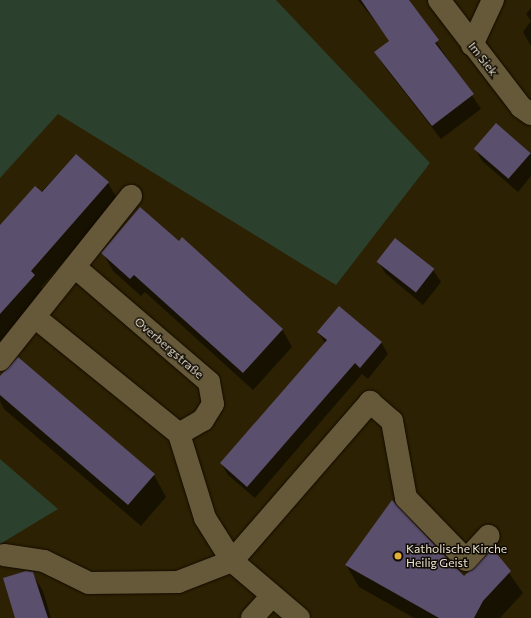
<!DOCTYPE html>
<meta charset="utf-8">
<style>
body{margin:0}
#map{position:relative;width:531px;height:618px;overflow:hidden;background:#2c2102;font-family:Commissioner,sans-serif}
div>[style]{position:absolute}
.green>*{inset:0;background:#2c402e}
.shadow>*{inset:0;background:#0007}
.building>*{inset:0;background:#5a4f6c;transform-origin:0 0}
.roads{filter:drop-shadow(0 0 1px #130a00) drop-shadow(0 0 1px #130a00)}
.minor>*{height:22px;margin:-11px;padding:0 11px;transform-origin:11px;border-radius:11px;background:#66593a}
.dots>*{width:11px;height:11px;translate:-50% -50%;box-sizing:border-box;border:2px solid #100b02;border-radius:50%}
span{translate:-50% -50%;white-space:nowrap;text-align:center;line-height:1.15;-webkit-text-stroke:3px #100b02;paint-order:stroke}
.street-label{font-size:12px;color:#ebe3d2}
.poi-label{font-size:12px;color:#ebe3d2}
.left{translate:0 -50%;text-align:left}
</style>
<div id="map">
<div class="green">
<div style="clip-path:polygon(0 0,276px 0,430px 163px,336px 285px,58px 114px,0 178px)"></div>
<div style="clip-path:polygon(0 459px,58px 509px,0 544px)"></div>
</div>
<div class="shadow">
<div style="clip-path:polygon(358px 0,403px 0,412px 5px,481px 109px,441px 139px,384px 66px,375px 52px,391px 41px)"></div>
<div style="clip-path:polygon(531px 8px,531px 46px,523px 32px,531px 21px,526px 14px)"></div>
<div style="clip-path:polygon(496px 124px,531px 154px,531px 176px,518px 192px,482px 161px,475px 149px)"></div>
<div style="clip-path:polygon(76px 155px,108px 183px,118px 200px,41px 287px,44px 292px,0 343px,0 235px)"></div>
<div style="clip-path:polygon(396px 239px,433px 270px,441px 282px,423px 305px,385px 273px,378px 261px)"></div>
<div style="clip-path:polygon(103px 253px,282px 329px,292px 347px,253px 390px,145px 292px,141px 296px,113px 271px)"></div>
<div style="clip-path:polygon(318px 332px,381px 342px,388px 354px,368px 379px,362px 374px,255px 498px,228px 475px,221px 463px,325px 343px)"></div>
<div style="clip-path:polygon(0 378px,154px 475px,166px 497px,141px 526px,4px 409px,0 401px)"></div>
<div style="clip-path:polygon(493px 550px,523px 593px,500px 618px,414px 618px,359px 587px,346px 565px,464px 577px)"></div>
<div style="clip-path:polygon(32px 573px,43px 591px,51px 618px,16px 618px)"></div>
</div>
<div class="building">
<div style="clip-path:polygon(361px 0,409px 0,439px 40px,435px 43px,474px 94px,432px 126px,374px 52px,389px 41px)"></div>
<div style="left:496px;top:123px;width:46px;height:34px;rotate:41deg"></div>
<div style="clip-path:polygon(76px 154px,109px 182px,31px 271px,35px 275px,0 314px,0 225px,35px 186px,42px 192px)"></div>
<div style="clip-path:polygon(140px 207px,179px 241px,182px 237px,283px 329px,243px 373px,134px 275px,130px 279px,101px 253px)"></div>
<div style="left:395px;top:238px;width:50px;height:30px;rotate:38deg"></div>
<div style="clip-path:polygon(339px 306px,382px 342px,360px 368px,355px 363px,247px 487px,220px 463px,327px 340px,317px 332px)"></div>
<div style="clip-path:polygon(18px 357px,155px 474px,128px 505px,0 395px,0 376px)"></div>
<div style="clip-path:polygon(392px 500px,464px 576px,493px 549px,511px 571px,483px 601px,474px 618px,439px 618px,345px 565px)"></div>
<div style="clip-path:polygon(26px 571px,33px 572px,48px 618px,15px 618px,3px 578px)"></div>
</div>
<div class="roads">
<div class="minor">
<div style="left:439px;top:0;width:135px;rotate:52.5deg"></div>
<div style="left:521px;top:107px;width:12px;rotate:35deg"></div>
<div style="left:472px;top:45px;width:50px;rotate:-65deg"></div>
<div style="left:76px;top:268px;width:175px;rotate:40.6deg"></div>
<div style="left:209px;top:382px;width:22px;rotate:80deg"></div>
<div style="left:213px;top:404px;width:19px;rotate:122deg"></div>
<div style="left:203px;top:420px;width:28px;rotate:150deg"></div>
<div style="left:36px;top:318px;width:184px;rotate:39deg"></div>
<div style="left:179px;top:434px;width:88px;rotate:72.8deg"></div>
<div style="left:205px;top:518px;width:51px;rotate:57.9deg"></div>
<div style="left:232px;top:561px;width:88px;rotate:40.4deg"></div>
<div style="left:0;top:360px;width:210px;rotate:-51.4deg"></div>
<div style="left:4px;top:555px;width:40px;rotate:8.5deg"></div>
<div style="left:44px;top:561px;width:50px;rotate:26.1deg"></div>
<div style="left:89px;top:583px;width:89px;rotate:-0.6deg"></div>
<div style="left:178px;top:582px;width:58px;rotate:-21.3deg"></div>
<div style="left:232px;top:561px;width:211px;rotate:-49deg"></div>
<div style="left:370px;top:402px;width:29px;rotate:41deg"></div>
<div style="left:392px;top:421px;width:78px;rotate:79.7deg"></div>
<div style="left:406px;top:498px;width:86px;rotate:45.9deg"></div>
<div style="left:466px;top:560px;width:33px;rotate:-47deg"></div>
<div style="left:252px;top:618px;width:30px;rotate:-48deg"></div>
</div>
</div>
<div class="dots">
<div style="left:398px;top:556px;background:#e3ae35"></div>
</div>
<div class="street-label">
<span style="left:483px;top:59px;rotate:52deg">Im Siek</span>
<span style="left:169px;top:348px;rotate:41deg">Overbergstraße</span>
</div>
<div class="poi-label">
<span class="left" style="left:406px;top:556px">Katholische Kirche<br>Heilig Geist</span>
</div>
</div>
